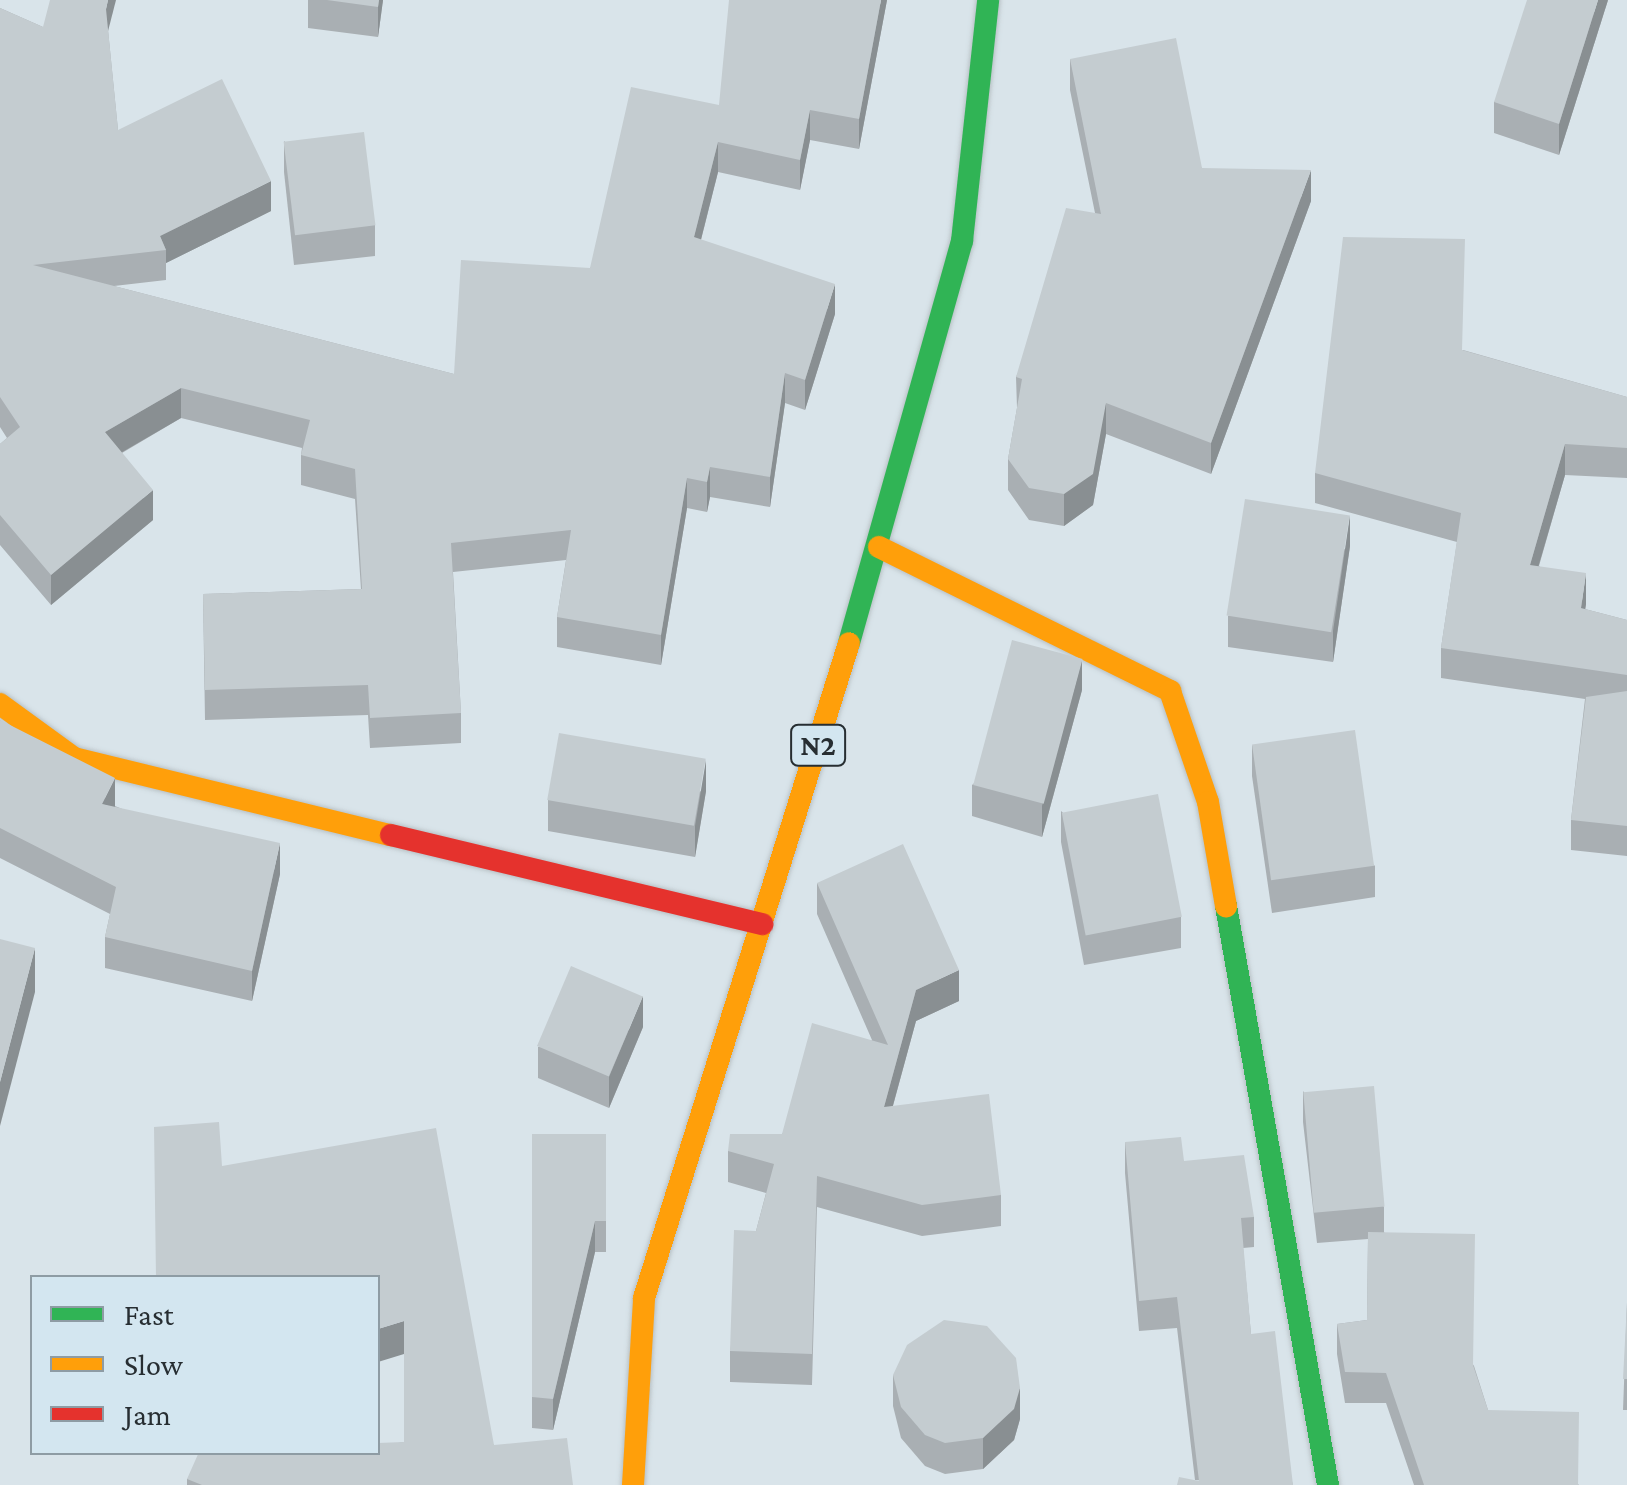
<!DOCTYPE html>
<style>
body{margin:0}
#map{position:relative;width:1627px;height:1485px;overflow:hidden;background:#d9e4ea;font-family:"Crimson Pro",serif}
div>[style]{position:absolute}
.roads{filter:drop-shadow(0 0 2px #b8c1c5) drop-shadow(0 0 2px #b8c1c5)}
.fast>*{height:22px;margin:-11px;padding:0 11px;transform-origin:11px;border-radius:11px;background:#30b455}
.slow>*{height:22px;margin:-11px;padding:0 11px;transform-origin:11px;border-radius:11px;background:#ff9f0a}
.jam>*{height:22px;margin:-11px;padding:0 11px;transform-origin:11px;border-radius:11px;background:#e5322d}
.wall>*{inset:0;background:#a9afb3}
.shaded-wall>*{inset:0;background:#898f92}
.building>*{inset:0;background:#c4ccd0;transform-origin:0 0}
span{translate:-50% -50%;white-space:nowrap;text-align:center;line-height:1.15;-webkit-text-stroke:10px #d3e6f0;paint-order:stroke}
.shield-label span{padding:2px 8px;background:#d3e6f0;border:2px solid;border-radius:8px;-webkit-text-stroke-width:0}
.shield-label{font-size:30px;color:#272e32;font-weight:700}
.legend{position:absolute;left:30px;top:1275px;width:350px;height:180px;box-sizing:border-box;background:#d3e6f0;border:2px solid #8e9ca4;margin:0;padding:12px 18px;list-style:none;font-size:30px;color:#272e32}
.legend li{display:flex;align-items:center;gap:20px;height:50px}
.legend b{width:50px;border:2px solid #8e9ca4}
</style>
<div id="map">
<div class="roads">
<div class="fast">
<div style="left:849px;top:643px;width:418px;rotate:-74.3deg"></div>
<div style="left:962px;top:241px;width:242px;rotate:-83.8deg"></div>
<div style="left:1226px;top:906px;width:588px;rotate:80.01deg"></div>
</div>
<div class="slow">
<div style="left:879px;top:547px;width:325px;rotate:26.3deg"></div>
<div style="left:1170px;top:691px;width:117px;rotate:71.1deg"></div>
<div style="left:1208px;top:802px;width:106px;rotate:80.2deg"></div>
<div style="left:0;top:704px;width:92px;rotate:36.1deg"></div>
<div style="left:74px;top:758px;width:326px;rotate:13.7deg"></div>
<div style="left:633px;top:1485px;width:187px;rotate:-86.6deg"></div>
<div style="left:644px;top:1298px;width:686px;rotate:-72.62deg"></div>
</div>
<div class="jam">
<div style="left:391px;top:835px;width:382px;rotate:13.5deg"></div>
</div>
</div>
<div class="wall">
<div style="clip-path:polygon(308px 0,383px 0,378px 37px,308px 28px)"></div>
<div style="clip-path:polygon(887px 0,859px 149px,810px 140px,800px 190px,718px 172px,701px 240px,835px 314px,805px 410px,785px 403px,770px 507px,710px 497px,707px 512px,687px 508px,661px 665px,557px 647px,557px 617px,566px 560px,453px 572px,461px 713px,461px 743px,370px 748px,368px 715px,205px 720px,203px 594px,361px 589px,355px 499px,301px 485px,301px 455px,302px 448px,181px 418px,122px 453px,153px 520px,51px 605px,0 545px,0 444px,7px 438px,0 427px,0 8px,43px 27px,108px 30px,118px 130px,271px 211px,166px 263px,166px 280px,114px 286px,454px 374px,590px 268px,719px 105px)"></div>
<div style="clip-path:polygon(1608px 0,1559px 155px,1494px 133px,1494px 102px)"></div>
<div style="clip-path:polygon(1070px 59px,1202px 168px,1311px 201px,1211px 474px,1106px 434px,1093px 505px,1064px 526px,1029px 520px,1008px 490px,1008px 459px,1017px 408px,1016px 377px,1095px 213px,1070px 90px)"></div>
<div style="clip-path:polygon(284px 141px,375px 225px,375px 256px,294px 265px,284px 172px)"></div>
<div style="clip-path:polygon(1463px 350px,1627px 397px,1627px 478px,1565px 475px,1539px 566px,1586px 604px,1585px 609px,1627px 620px,1627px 856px,1571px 850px,1571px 820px,1585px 699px,1441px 678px,1441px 648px,1457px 542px,1315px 503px,1315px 473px)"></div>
<div style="clip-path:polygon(1350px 546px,1333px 662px,1228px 647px,1228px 616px)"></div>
<div style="clip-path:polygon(1082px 690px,1042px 837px,972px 816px,972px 785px)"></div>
<div style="clip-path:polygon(0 720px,115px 806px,280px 874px,252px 1001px,105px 968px,105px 937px,110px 914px,0 858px)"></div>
<div style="clip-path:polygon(1252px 745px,1375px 866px,1375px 897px,1272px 913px,1252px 776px)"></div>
<div style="clip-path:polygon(706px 791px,695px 857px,548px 831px,548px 800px)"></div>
<div style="clip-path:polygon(1061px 811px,1181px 917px,1181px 948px,1084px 965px,1061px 842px)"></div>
<div style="clip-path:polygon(817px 883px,959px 1001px,916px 1021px,893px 1106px,1001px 1195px,1001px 1226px,922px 1236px,817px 1207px,812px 1385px,730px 1382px,730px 1351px,756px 1231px,766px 1193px,728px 1182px,728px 1151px,782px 1134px,872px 1040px,817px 914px)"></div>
<div style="clip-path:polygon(643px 1027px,609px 1108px,538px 1078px,538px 1047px)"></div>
<div style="clip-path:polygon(1303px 1091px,1384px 1207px,1384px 1232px,1474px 1366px,1488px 1410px,1579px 1485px,1414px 1485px,1386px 1403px,1345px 1403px,1337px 1354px,1337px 1324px,1367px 1320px,1368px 1239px,1317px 1243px,1303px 1122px)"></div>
<div style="clip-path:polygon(532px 1134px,606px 1134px,606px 1252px,595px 1252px,553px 1430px,532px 1428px)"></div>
<div style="clip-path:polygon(1125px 1142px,1184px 1161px,1254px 1217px,1254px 1247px,1243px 1248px,1251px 1334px,1293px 1485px,1195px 1480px,1177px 1328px,1139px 1331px,1125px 1173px)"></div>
<div style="clip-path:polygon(222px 1166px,494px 1445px,573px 1485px,187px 1485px,187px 1479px,404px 1442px,404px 1354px)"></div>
<div style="clip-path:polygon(1627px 1303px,1627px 1410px,1623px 1410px)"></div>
<div style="clip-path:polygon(893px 1375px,1020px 1419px,1014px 1440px,983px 1469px,945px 1474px,925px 1466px,901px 1438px,893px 1406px)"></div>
</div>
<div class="shaded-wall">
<div style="clip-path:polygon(108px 0,116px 0,106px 39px,106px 9px)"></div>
<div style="clip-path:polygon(379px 0,383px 0,378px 37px,378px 7px)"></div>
<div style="clip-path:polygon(881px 0,887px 0,859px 149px,859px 119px)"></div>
<div style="clip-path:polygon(1598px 0,1608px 0,1559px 155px,1559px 124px)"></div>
<div style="clip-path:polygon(810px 110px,810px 140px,800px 190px,800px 160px)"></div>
<div style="clip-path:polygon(718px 142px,718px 172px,694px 267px,694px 237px)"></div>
<div style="clip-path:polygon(1311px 170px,1311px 201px,1211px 474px,1211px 443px)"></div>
<div style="clip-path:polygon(271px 181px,271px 211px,166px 263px,166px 250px,160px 236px)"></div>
<div style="clip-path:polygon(835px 284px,835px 314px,805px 410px,805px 380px)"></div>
<div style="clip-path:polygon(785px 373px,785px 403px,770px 507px,770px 477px)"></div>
<div style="clip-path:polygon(181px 388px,181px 418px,105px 462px,105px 432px)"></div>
<div style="clip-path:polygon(1106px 403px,1106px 434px,1093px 505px,1064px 526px,1064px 494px)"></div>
<div style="clip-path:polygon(1565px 444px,1565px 475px,1530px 595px,1530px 565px)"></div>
<div style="clip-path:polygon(710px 467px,710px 497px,707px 512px,707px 482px)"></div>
<div style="clip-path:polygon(687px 478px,687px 508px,661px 665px,661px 635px)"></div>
<div style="clip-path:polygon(153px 490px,153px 520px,51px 605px,51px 575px)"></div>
<div style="clip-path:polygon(1350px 515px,1350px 546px,1333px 662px,1333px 631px)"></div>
<div style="clip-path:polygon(1586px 573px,1586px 604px,1581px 639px,1581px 608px)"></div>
<div style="clip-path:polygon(1082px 659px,1082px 690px,1042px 837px,1042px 806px)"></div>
<div style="clip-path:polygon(706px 760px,706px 791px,695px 857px,695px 826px)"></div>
<div style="clip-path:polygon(115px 778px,115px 808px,102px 804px)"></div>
<div style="clip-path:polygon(280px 843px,280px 874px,252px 1001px,252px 971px)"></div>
<div style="clip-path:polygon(35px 948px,35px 992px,0 1126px,0 1082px)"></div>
<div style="clip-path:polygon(959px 970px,959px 1001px,916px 1021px,884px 1138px,884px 1107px,916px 990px)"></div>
<div style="clip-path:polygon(643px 996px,643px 1027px,609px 1108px,609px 1077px)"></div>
<div style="clip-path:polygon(595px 1221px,595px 1252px,553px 1430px,553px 1399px)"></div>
<div style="clip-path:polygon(404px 1321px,404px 1354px,378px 1362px,378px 1329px)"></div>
<div style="clip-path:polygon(1020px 1388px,1020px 1419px,1014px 1440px,983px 1469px,983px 1438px)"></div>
</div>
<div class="building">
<div style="clip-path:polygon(50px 0,108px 0,106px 9px,118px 130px,222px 79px,271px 181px,160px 236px,166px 250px,33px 265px,454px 374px,461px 260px,590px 268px,631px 87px,719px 105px,729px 0,881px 0,859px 119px,810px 110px,800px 160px,718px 142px,694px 237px,835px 284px,805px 380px,785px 373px,770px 477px,710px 467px,707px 482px,687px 478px,661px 635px,557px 617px,571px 530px,451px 543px,461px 713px,370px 718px,368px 685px,205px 690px,203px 594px,362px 589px,355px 469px,301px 455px,310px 420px,181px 388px,105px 432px,153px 490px,51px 575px,0 515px,0 444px,20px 427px,0 397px,0 8px,43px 27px)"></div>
<div style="clip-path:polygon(327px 0,379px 0,378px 7px)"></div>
<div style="clip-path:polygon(1527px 0,1598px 0,1559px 124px,1494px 102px)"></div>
<div style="clip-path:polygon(1176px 38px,1202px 168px,1311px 170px,1211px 443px,1106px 403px,1093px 474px,1064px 494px,1029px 488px,1008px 459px,1022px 379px,1016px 377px,1066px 208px,1101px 214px,1070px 59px)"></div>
<div style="left:364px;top:132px;width:94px;height:81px;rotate:83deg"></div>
<div style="clip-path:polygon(1343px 237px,1465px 239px,1462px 350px,1627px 397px,1627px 448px,1565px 444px,1530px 565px,1586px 573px,1581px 608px,1627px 620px,1627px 675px,1441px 648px,1461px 513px,1315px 473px)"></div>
<div style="left:1245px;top:499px;width:106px;height:118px;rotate:9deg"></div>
<div style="left:1012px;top:640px;width:73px;height:150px;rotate:15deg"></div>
<div style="clip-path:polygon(1627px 691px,1627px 826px,1571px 820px,1586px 697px)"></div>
<div style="clip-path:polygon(0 720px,115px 778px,102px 804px,280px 843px,252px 971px,105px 937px,116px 887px,0 828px)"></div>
<div style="left:1355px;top:730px;width:137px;height:104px;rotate:82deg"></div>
<div style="left:559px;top:733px;width:149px;height:68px;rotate:10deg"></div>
<div style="left:1158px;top:794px;width:125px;height:98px;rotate:79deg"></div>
<div style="clip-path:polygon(903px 844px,959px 970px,916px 990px,884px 1107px,989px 1094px,1001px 1195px,922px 1205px,817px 1176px,812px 1354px,730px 1351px,734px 1230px,756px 1231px,774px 1164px,728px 1151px,730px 1134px,782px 1134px,812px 1023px,888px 1045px,817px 883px)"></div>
<div style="clip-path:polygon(0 939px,35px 948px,0 1082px)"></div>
<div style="left:571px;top:966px;width:78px;height:87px;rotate:23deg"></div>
<div style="left:1374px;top:1086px;width:121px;height:71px;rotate:85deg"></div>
<div style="clip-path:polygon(219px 1122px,222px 1166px,436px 1128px,494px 1445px,567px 1438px,573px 1485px,202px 1485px,187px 1479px,199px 1452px,378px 1452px,378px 1443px,404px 1442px,404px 1321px,378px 1329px,378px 1278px,156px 1278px,154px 1127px)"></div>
<div style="clip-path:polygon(532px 1134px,606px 1134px,606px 1221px,595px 1221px,553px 1399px,532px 1397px)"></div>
<div style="clip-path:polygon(1181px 1137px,1184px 1161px,1244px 1155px,1254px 1217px,1241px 1218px,1251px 1334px,1275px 1331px,1293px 1485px,1177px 1485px,1179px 1477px,1199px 1481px,1177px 1297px,1139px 1301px,1125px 1142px)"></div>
<div style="clip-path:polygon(1368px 1232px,1475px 1234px,1473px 1365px,1488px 1410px,1579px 1412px,1578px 1485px,1424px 1485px,1386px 1373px,1345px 1372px,1337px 1324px,1367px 1320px)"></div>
<div style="clip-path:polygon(1627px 1303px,1627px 1379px,1623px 1379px)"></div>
<div style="clip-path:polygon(944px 1320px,987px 1326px,1016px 1358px,1020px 1388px,1014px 1409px,983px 1438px,945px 1443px,925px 1435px,901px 1407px,893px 1375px,907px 1345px)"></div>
</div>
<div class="shield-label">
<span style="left:818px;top:745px">N2</span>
</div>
<ul class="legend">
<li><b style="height:12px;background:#30b455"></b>Fast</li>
<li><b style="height:12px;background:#ff9f0a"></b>Slow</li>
<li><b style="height:12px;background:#e5322d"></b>Jam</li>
</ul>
</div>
